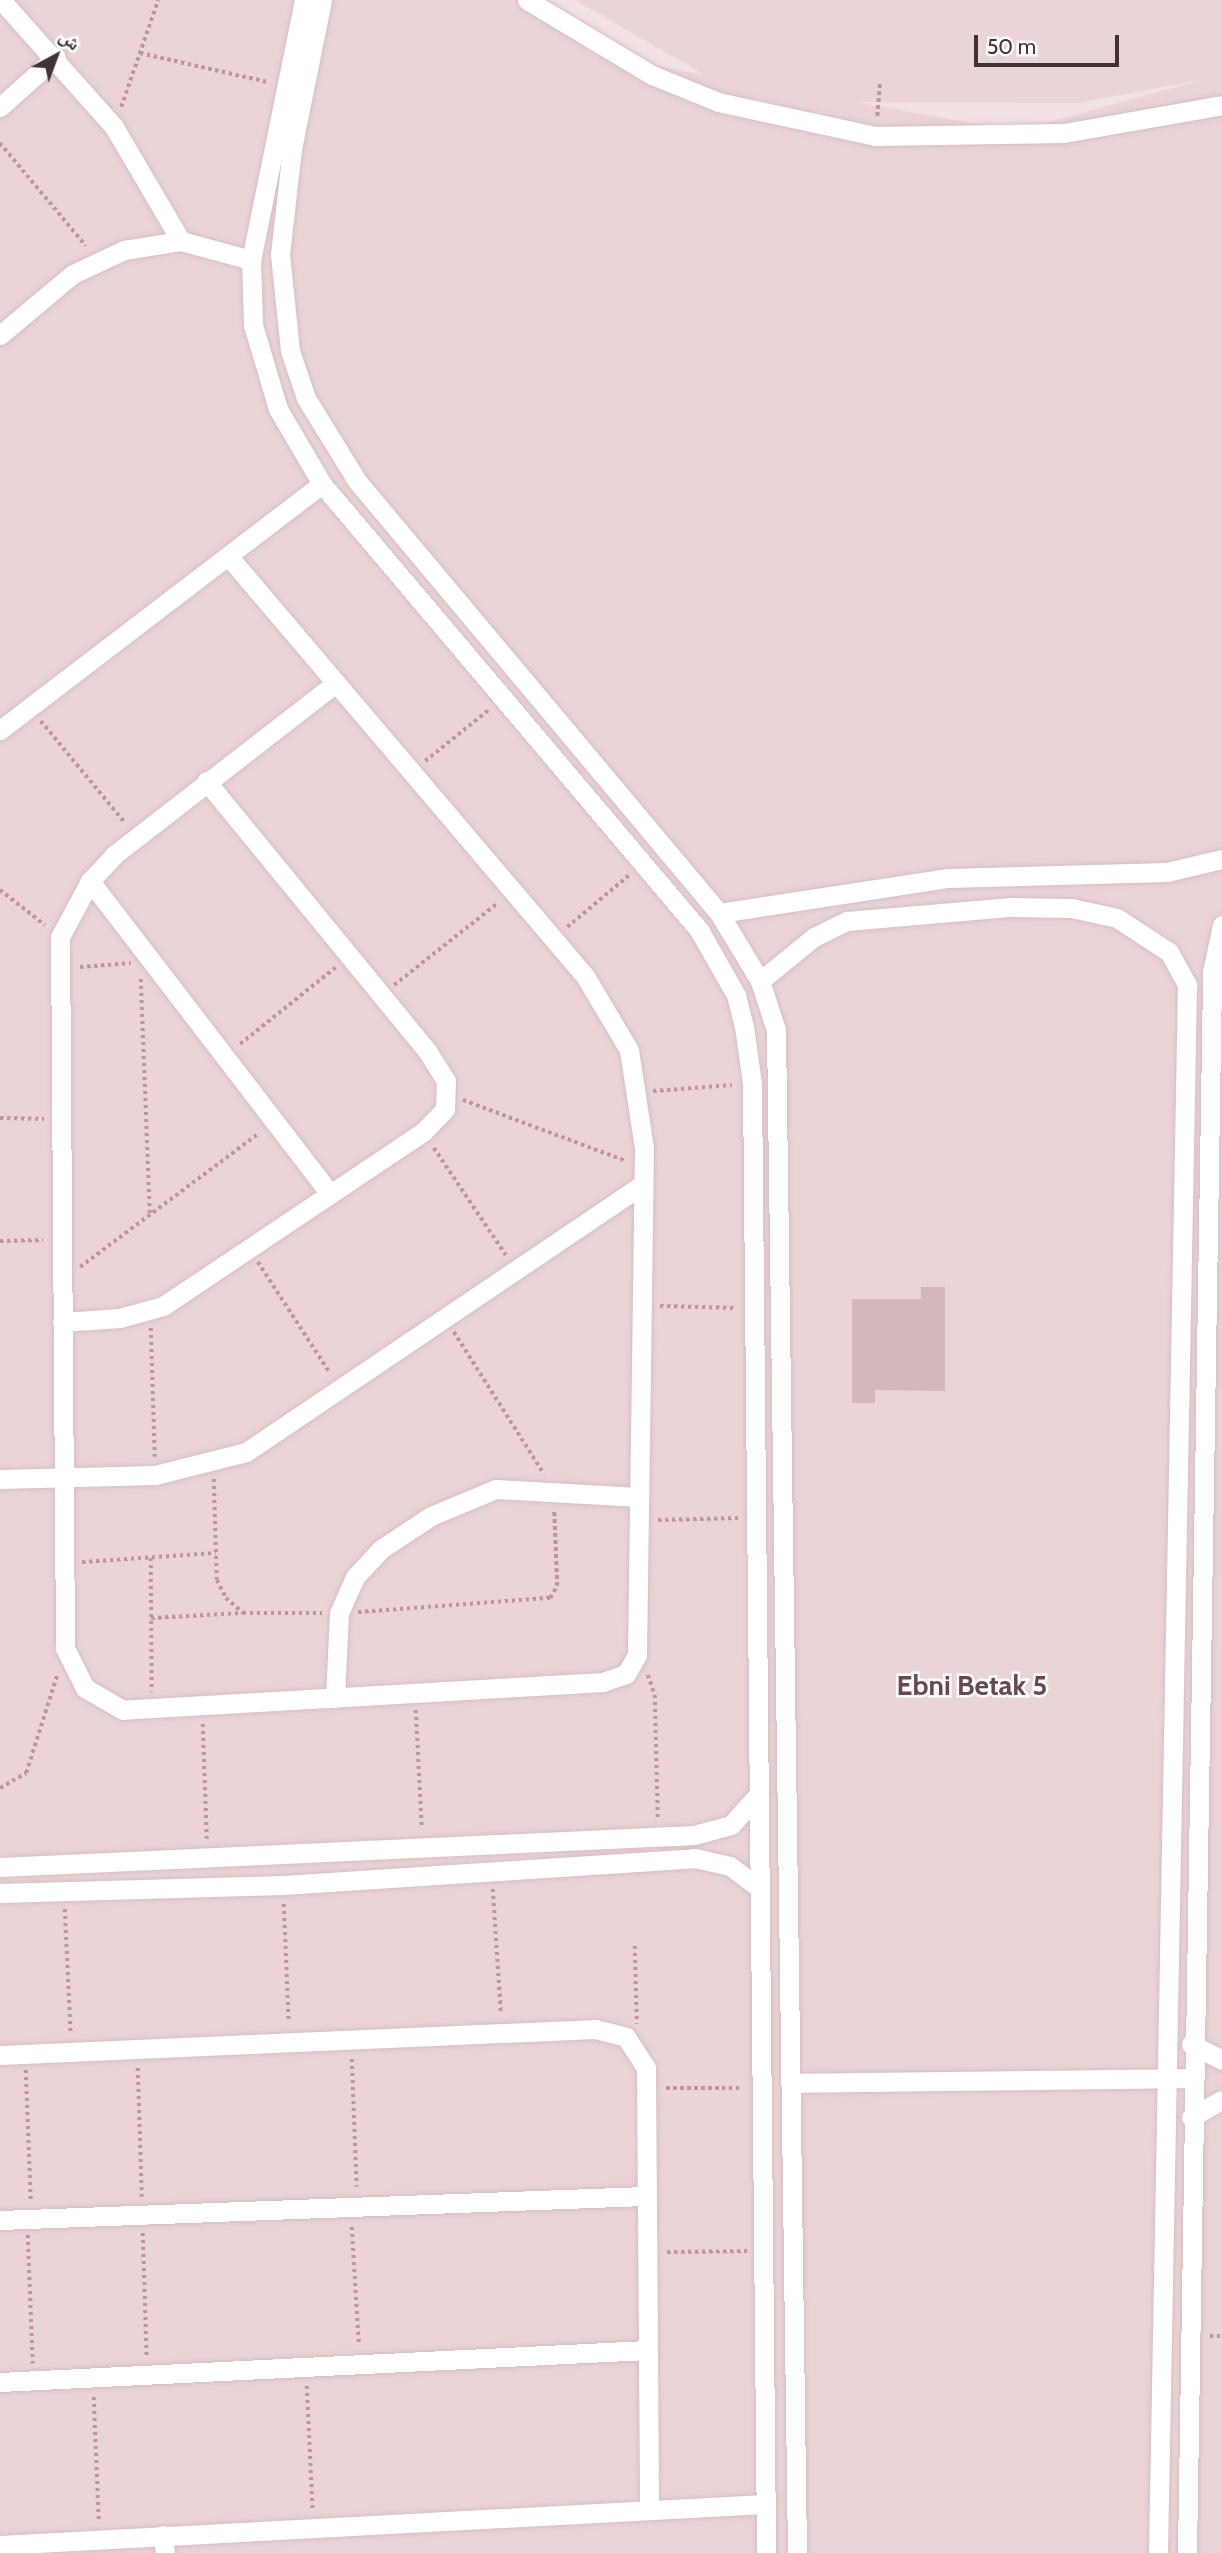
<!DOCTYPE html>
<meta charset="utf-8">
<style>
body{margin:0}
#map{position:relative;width:1222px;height:2553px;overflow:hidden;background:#f2e2e3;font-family:Cabin,"Noto Naskh Arabic",sans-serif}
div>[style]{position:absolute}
.residential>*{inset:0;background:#ead4d6}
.building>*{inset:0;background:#d3b7bc}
.path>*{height:3.5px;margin-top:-1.75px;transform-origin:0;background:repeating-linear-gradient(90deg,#c0959a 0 3.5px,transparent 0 7px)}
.roads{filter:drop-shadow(0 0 2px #d8bec1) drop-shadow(0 0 2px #d8bec1)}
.minor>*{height:19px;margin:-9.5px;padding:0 9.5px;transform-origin:9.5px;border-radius:9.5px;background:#fff}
span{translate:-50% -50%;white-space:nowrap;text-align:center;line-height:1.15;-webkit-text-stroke:5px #fff;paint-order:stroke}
.district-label{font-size:28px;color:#67494e;font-weight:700}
.north{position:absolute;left:21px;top:21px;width:70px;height:70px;-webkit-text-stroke:5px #fff;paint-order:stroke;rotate:41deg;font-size:19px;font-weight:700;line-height:28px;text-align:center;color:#433235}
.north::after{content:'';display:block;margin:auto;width:24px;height:32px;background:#433235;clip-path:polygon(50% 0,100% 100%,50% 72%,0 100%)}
.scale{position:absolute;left:974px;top:35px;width:145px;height:32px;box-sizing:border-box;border:4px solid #433235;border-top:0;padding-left:9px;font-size:21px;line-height:24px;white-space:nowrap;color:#433235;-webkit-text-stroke:5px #fff;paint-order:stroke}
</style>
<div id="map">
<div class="residential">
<div style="clip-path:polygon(evenodd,0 0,528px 0,592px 54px,705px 75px,575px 0,1222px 0,1222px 2553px,0 2553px,0 0,1205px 79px,1016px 131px,856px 102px,1078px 103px,1205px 79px)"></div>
</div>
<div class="building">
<div style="clip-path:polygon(921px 1287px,945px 1287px,945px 1391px,875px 1390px,875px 1403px,852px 1403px,852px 1299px,921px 1299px)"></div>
</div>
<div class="path">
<div style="left:140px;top:53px;width:131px;rotate:12.8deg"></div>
<div style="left:121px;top:107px;width:113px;rotate:-70.9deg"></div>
<div style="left:877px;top:116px;width:34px;rotate:-85deg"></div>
<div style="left:0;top:143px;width:134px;rotate:50.1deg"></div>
<div style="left:41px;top:721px;width:132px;rotate:50.5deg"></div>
<div style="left:425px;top:761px;width:83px;rotate:-38.7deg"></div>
<div style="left:0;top:890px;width:57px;rotate:37.9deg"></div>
<div style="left:567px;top:927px;width:80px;rotate:-39.9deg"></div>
<div style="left:80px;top:967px;width:51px;rotate:-4.5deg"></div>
<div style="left:141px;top:979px;width:236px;rotate:87.8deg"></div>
<div style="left:394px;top:985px;width:132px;rotate:-38.3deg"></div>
<div style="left:240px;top:1044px;width:122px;rotate:-38.7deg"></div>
<div style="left:653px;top:1091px;width:79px;rotate:-4.3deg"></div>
<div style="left:463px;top:1100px;width:174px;rotate:20.5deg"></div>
<div style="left:0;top:1118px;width:44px;rotate:1.3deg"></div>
<div style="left:434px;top:1148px;width:129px;rotate:56.1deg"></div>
<div style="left:0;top:1241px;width:43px;rotate:-1.3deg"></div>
<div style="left:258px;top:1262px;width:132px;rotate:57deg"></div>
<div style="left:80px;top:1267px;width:224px;rotate:-36.8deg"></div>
<div style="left:660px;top:1306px;width:77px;rotate:1.5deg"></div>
<div style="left:151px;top:1328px;width:129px;rotate:88.2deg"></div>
<div style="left:454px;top:1332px;width:168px;rotate:57.6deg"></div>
<div style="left:214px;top:1479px;width:101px;rotate:88.3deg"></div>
<div style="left:217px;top:1580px;width:20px;rotate:63deg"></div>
<div style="left:226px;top:1598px;width:23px;rotate:41deg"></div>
<div style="left:243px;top:1613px;width:79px"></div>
<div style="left:658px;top:1520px;width:80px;rotate:-1.4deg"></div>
<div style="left:151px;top:1558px;width:134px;rotate:89.6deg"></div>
<div style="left:82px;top:1562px;width:134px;rotate:-3.8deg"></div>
<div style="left:358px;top:1612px;width:193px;rotate:-4.2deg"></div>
<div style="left:550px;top:1598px;width:14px;rotate:-60deg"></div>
<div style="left:557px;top:1586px;width:76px;rotate:-92.3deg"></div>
<div style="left:151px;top:1618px;width:90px;rotate:-3.2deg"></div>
<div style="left:648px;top:1675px;width:21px;rotate:71deg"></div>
<div style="left:655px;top:1695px;width:125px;rotate:88.6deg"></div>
<div style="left:416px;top:1710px;width:118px;rotate:87.1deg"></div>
<div style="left:203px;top:1724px;width:115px;rotate:88deg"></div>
<div style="left:0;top:1788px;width:30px;rotate:-30deg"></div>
<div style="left:26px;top:1773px;width:103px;rotate:-72.4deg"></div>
<div style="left:493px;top:1889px;width:125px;rotate:86.3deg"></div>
<div style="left:284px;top:1904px;width:119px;rotate:87.6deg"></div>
<div style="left:65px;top:1909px;width:125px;rotate:87.3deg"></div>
<div style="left:635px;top:1946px;width:78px;rotate:88.5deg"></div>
<div style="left:352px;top:2059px;width:128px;rotate:87.8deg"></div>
<div style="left:138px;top:2068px;width:129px;rotate:88.2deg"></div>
<div style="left:26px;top:2070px;width:132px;rotate:87.8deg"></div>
<div style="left:666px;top:2088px;width:76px"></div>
<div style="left:352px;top:2227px;width:118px;rotate:86.6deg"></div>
<div style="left:143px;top:2233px;width:125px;rotate:88.2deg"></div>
<div style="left:28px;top:2235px;width:129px;rotate:87.8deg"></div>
<div style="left:667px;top:2252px;width:80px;rotate:-0.7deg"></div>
<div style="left:1210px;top:2336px;width:12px"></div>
<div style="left:307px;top:2386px;width:126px;rotate:87.3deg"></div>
<div style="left:94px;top:2397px;width:125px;rotate:87.7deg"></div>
</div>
<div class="roads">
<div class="minor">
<div style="left:1px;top:0;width:170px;rotate:48.3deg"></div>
<div style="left:114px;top:127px;width:132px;rotate:59.6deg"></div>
<div style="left:304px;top:0;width:265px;rotate:101.5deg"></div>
<div style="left:251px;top:260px;width:65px;rotate:88.2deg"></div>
<div style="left:253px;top:325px;width:88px;rotate:73.4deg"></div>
<div style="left:278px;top:409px;width:87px;rotate:59.6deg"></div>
<div style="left:322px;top:484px;width:584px;rotate:49.79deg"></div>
<div style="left:699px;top:930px;width:75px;rotate:60.4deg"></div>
<div style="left:736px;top:995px;width:32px;rotate:76deg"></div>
<div style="left:744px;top:1026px;width:59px;rotate:82.1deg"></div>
<div style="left:752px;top:1084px;width:1469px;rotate:89.45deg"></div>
<div style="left:322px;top:0;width:152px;rotate:101.4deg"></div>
<div style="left:292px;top:149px;width:106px;rotate:96.5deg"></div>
<div style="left:280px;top:254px;width:98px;rotate:84.1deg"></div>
<div style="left:290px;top:351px;width:50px;rotate:71.2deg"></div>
<div style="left:306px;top:398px;width:97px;rotate:58.4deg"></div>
<div style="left:357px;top:481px;width:564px;rotate:50.04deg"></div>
<div style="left:719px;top:913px;width:79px;rotate:58.9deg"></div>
<div style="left:760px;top:981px;width:52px;rotate:71.9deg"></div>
<div style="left:776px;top:1030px;width:1523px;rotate:89.21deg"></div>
<div style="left:527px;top:0;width:146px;rotate:31deg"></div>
<div style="left:652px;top:75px;width:71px;rotate:22.2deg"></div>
<div style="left:718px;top:102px;width:161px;rotate:12.2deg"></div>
<div style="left:875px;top:136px;width:189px;rotate:-0.9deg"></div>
<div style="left:1064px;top:133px;width:160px;rotate:-10deg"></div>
<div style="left:0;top:107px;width:75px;rotate:-41.8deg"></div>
<div style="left:0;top:335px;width:95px;rotate:-39.9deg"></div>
<div style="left:73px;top:274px;width:56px;rotate:-25.2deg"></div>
<div style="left:124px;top:250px;width:58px;rotate:-9deg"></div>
<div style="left:181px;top:241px;width:73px;rotate:15.2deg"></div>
<div style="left:229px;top:557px;width:550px;rotate:49.65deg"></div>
<div style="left:585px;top:976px;width:86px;rotate:59.3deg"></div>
<div style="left:629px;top:1050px;width:99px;rotate:81.3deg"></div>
<div style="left:644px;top:1148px;width:507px;rotate:90.79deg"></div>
<div style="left:637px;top:1655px;width:22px;rotate:120deg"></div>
<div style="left:626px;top:1674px;width:24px;rotate:161deg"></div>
<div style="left:603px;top:1682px;width:481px;rotate:176.7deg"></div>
<div style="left:123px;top:1710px;width:44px;rotate:-149.9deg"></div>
<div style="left:85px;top:1688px;width:45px;rotate:-116.6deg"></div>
<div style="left:65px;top:1648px;width:711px;rotate:-90.4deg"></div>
<div style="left:60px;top:937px;width:64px;rotate:-61.8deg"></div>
<div style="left:90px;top:881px;width:35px;rotate:-47deg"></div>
<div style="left:114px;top:855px;width:281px;rotate:-37.8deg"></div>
<div style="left:0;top:730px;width:405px;rotate:-37.4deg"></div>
<div style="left:90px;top:881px;width:394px;rotate:52.5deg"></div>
<div style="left:719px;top:913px;width:232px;rotate:-8.7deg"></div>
<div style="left:948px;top:878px;width:219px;rotate:-1.6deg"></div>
<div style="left:1167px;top:872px;width:57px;rotate:-13.3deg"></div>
<div style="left:760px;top:981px;width:70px;rotate:-39.2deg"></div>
<div style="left:814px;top:937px;width:37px;rotate:-26deg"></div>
<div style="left:847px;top:921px;width:165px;rotate:-4.9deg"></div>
<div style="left:1011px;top:907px;width:61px;rotate:0.9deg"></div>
<div style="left:1072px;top:908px;width:46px;rotate:12.5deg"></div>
<div style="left:1117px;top:918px;width:62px;rotate:33.2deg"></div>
<div style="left:1169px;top:952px;width:38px;rotate:61deg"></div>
<div style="left:1187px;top:985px;width:1568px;rotate:91.06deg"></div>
<div style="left:62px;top:1322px;width:58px;rotate:-3.9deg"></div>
<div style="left:120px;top:1318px;width:45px;rotate:-15.6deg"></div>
<div style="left:163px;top:1306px;width:313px;rotate:-33.8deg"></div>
<div style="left:423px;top:1132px;width:32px;rotate:-46deg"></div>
<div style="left:445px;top:1109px;width:28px;rotate:-88deg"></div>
<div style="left:446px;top:1081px;width:34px;rotate:-122deg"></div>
<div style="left:428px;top:1052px;width:350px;rotate:-129.3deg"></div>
<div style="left:0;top:1479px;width:155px;rotate:-1.5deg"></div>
<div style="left:155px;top:1475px;width:94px;rotate:-14.2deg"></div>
<div style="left:246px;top:1452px;width:478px;rotate:-34deg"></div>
<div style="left:335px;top:1698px;width:85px;rotate:-87.3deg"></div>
<div style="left:339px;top:1613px;width:39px;rotate:-66deg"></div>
<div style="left:355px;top:1577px;width:38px;rotate:-47deg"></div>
<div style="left:381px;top:1549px;width:60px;rotate:-33.4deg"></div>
<div style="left:431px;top:1516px;width:70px;rotate:-22.6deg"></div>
<div style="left:496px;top:1489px;width:143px;rotate:3.2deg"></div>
<div style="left:0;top:1867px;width:695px;rotate:-2.64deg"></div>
<div style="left:694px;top:1835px;width:38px;rotate:-15deg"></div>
<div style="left:731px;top:1825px;width:38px;rotate:-48deg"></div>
<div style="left:0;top:1893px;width:283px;rotate:-1.6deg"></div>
<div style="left:283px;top:1885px;width:413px;rotate:-3.7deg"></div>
<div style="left:695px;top:1858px;width:36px;rotate:13deg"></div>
<div style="left:730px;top:1866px;width:36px;rotate:37deg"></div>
<div style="left:1191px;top:2044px;width:35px;rotate:27deg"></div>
<div style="left:0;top:2055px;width:596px;rotate:-2.5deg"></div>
<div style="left:595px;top:2029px;width:32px;rotate:14deg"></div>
<div style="left:626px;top:2037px;width:37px;rotate:57deg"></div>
<div style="left:646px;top:2068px;width:439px;rotate:89.6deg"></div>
<div style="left:790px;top:2083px;width:401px;rotate:-0.7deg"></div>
<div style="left:1191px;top:2117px;width:35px;rotate:-29deg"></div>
<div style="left:0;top:2220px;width:646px;rotate:-2.13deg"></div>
<div style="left:0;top:2382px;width:649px;rotate:-2.83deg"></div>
<div style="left:163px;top:2535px;width:18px;rotate:84deg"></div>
<div style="left:0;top:2545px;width:766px;rotate:-3.07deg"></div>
<div style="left:1187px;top:2553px;width:1581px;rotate:-89.09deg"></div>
<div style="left:1212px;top:972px;width:48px;rotate:-78deg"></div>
</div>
</div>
<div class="district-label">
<span style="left:972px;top:1685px">Ebni Betak 5</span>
</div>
<div class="north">ش</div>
<div class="scale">50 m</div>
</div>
